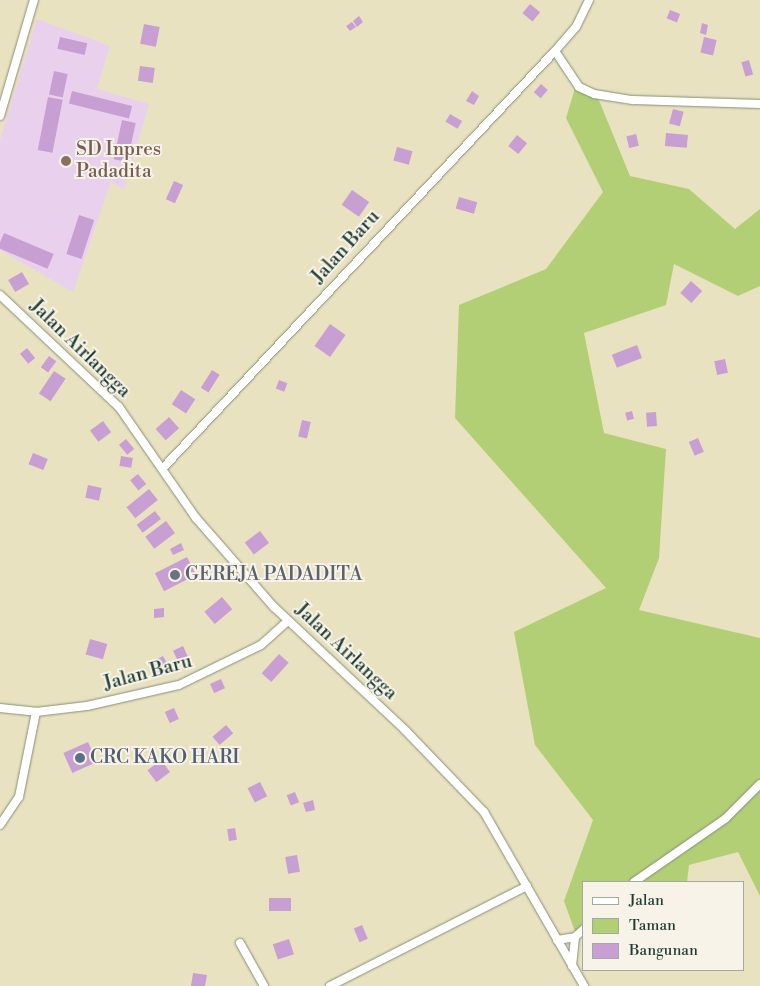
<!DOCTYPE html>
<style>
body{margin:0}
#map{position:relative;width:760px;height:986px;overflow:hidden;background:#e9e2c0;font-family:"Libre Bodoni",serif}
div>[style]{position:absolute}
.built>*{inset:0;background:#e9d1ed}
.green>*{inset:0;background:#b3cf75}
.building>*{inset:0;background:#c89fd2;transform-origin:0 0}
.roads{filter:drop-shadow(0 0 1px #84907a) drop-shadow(0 0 1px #84907a)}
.street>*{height:8px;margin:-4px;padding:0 4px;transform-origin:4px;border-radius:4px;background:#fff}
.dots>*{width:14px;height:14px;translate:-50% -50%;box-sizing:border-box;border:2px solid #f7f3e8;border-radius:50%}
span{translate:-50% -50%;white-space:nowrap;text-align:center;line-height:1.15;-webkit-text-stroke:4px #f7f3e8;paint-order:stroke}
.education-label{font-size:19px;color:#785e54}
.left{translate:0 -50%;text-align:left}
.street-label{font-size:19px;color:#1f3d34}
.worship-label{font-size:19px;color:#5b616d}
.service-label{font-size:19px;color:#4e5e75}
.legend{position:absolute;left:582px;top:881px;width:162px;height:90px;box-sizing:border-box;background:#f7f3e8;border:1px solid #a1aaa0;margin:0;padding:6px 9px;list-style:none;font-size:15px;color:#1f3d34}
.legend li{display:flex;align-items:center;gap:10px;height:25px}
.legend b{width:25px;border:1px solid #a1aaa0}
</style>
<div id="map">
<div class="built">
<div style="clip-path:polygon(37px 19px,110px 46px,97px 89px,149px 104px,124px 190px,111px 182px,73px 292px,0 250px,0 140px)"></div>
</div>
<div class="green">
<div style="clip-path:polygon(575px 88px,598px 98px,630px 176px,689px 189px,735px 229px,760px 209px,760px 286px,738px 296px,674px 264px,666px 305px,584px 333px,604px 433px,666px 449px,659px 558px,639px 610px,760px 638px,760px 896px,738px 852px,689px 865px,687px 882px,584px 882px,584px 935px,578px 940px,564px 901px,593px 820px,535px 745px,514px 632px,606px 588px,455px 418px,459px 305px,546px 269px,603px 192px,566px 118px)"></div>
</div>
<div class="building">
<div style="left:530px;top:4px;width:13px;height:12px;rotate:39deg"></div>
<div style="left:670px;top:10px;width:11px;height:9px;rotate:22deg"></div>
<div style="clip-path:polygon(359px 16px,363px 22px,357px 27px,353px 21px)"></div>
<div style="clip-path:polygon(352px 22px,356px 27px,350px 31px,346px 26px)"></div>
<div style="clip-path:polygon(702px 23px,708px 25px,706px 35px,700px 33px)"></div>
<div style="left:144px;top:24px;width:16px;height:20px;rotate:11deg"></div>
<div style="left:60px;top:37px;width:28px;height:12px;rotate:13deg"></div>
<div style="left:704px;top:37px;width:13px;height:16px;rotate:13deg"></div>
<div style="left:749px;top:60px;width:15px;height:8px;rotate:74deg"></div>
<div style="left:140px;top:66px;width:15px;height:15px;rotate:8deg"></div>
<div style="left:54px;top:71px;width:14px;height:24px;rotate:12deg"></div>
<div style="left:541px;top:84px;width:9px;height:11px;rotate:41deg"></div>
<div style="left:72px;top:91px;width:62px;height:13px;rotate:14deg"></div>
<div style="clip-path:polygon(472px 91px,479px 96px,474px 105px,466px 101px)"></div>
<div style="left:48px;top:97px;width:15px;height:54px;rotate:11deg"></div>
<div style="left:673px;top:109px;width:11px;height:15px;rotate:15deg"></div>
<div style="left:450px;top:114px;width:14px;height:9px;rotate:30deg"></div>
<div style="left:122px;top:120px;width:14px;height:40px;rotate:12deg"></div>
<div style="left:666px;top:133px;width:22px;height:13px;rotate:5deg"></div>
<div style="left:636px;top:134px;width:12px;height:10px;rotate:76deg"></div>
<div style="left:517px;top:135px;width:13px;height:14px;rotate:39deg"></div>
<div style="left:397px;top:147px;width:16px;height:14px;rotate:15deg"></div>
<div style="left:174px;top:181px;width:10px;height:20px;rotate:24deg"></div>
<div style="left:352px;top:190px;width:21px;height:18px;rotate:35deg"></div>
<div style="left:459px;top:197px;width:19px;height:12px;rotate:16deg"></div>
<div style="left:79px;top:215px;width:16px;height:41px;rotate:18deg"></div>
<div style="left:4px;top:233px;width:54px;height:16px;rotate:23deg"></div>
<div style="left:22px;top:272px;width:14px;height:16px;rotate:60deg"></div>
<div style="left:691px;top:281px;width:15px;height:16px;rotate:42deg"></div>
<div style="left:330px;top:324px;width:19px;height:27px;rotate:35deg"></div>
<div style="left:637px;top:345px;width:14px;height:27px;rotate:69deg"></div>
<div style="left:27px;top:348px;width:13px;height:9px;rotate:51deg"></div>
<div style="left:49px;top:356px;width:9px;height:14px;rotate:36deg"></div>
<div style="left:725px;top:359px;width:14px;height:11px;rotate:78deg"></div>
<div style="left:212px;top:370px;width:9px;height:21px;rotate:32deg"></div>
<div style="left:54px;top:371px;width:14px;height:27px;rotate:34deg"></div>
<div style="left:279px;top:380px;width:9px;height:9px;rotate:21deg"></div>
<div style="left:181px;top:390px;width:17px;height:17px;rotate:33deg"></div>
<div style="left:632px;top:411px;width:8px;height:7px;rotate:76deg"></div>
<div style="left:656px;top:412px;width:14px;height:10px;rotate:86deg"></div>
<div style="left:169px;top:417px;width:15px;height:18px;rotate:48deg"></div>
<div style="left:302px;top:420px;width:9px;height:17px;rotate:13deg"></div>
<div style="left:103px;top:421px;width:14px;height:16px;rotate:54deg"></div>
<div style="left:698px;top:438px;width:15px;height:10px;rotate:67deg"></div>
<div style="left:126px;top:439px;width:13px;height:9px;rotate:51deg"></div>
<div style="left:33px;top:453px;width:16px;height:12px;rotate:22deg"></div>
<div style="left:121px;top:456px;width:12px;height:10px;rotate:9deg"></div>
<div style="left:138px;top:474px;width:13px;height:10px;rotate:51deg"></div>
<div style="left:88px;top:485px;width:14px;height:13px;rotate:12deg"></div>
<div style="left:149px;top:489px;width:14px;height:29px;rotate:51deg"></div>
<div style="left:155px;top:511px;width:10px;height:23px;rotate:53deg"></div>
<div style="left:166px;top:521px;width:15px;height:26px;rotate:53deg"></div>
<div style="left:260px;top:531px;width:15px;height:19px;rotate:53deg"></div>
<div style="clip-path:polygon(181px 543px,184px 550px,173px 555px,170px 549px)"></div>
<div style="left:187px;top:557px;width:20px;height:36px;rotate:63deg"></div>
<div style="left:222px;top:597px;width:16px;height:23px;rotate:50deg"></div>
<div style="clip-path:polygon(164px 608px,164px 617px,154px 618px,154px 609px)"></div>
<div style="left:90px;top:639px;width:18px;height:16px;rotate:16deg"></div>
<div style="left:183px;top:646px;width:14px;height:11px;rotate:65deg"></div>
<div style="left:279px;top:654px;width:13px;height:26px;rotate:42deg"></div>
<div style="left:163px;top:656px;width:15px;height:16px;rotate:62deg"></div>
<div style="left:221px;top:679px;width:10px;height:12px;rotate:66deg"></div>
<div style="left:174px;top:708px;width:12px;height:10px;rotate:66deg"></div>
<div style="left:226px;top:725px;width:11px;height:18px;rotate:49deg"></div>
<div style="left:88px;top:742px;width:22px;height:27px;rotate:66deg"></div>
<div style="left:161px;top:760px;width:15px;height:17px;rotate:53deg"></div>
<div style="left:260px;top:782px;width:16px;height:14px;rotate:63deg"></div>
<div style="left:295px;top:792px;width:11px;height:9px;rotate:68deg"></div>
<div style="clip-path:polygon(313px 800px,315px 810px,306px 812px,303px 803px)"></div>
<div style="left:235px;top:828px;width:12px;height:8px;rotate:81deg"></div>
<div style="left:297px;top:855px;width:17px;height:12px;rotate:80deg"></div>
<div style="left:269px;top:898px;width:22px;height:13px"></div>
<div style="left:362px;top:925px;width:15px;height:9px;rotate:67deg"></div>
<div style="left:289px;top:939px;width:16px;height:17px;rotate:72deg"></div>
<div style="clip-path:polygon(193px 973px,207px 975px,205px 986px,191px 986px)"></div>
</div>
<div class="roads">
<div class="street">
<div style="left:555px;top:51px;width:43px;rotate:56.3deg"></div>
<div style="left:579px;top:87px;width:17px;rotate:25deg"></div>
<div style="left:594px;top:94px;width:39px;rotate:9deg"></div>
<div style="left:633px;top:100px;width:127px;rotate:1.8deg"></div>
<div style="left:0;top:116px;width:121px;rotate:-73.7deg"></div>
<div style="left:0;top:295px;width:163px;rotate:43.3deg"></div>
<div style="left:119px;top:407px;width:135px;rotate:55.3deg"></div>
<div style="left:196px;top:518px;width:118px;rotate:48.8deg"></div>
<div style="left:274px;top:607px;width:180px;rotate:43.2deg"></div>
<div style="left:405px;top:730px;width:114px;rotate:46.1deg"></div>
<div style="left:484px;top:812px;width:201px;rotate:60.1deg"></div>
<div style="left:163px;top:468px;width:572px;rotate:-46.77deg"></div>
<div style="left:555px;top:51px;width:32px;rotate:-49deg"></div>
<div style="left:576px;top:27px;width:30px;rotate:-64deg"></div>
<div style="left:0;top:708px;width:36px;rotate:6deg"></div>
<div style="left:36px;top:712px;width:51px;rotate:-6.7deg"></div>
<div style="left:87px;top:706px;width:94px;rotate:-12.9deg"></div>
<div style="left:179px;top:685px;width:91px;rotate:-26deg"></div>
<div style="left:261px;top:645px;width:36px;rotate:-42deg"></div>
<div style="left:0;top:825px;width:34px;rotate:-56deg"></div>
<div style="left:19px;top:797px;width:87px;rotate:-78.7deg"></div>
<div style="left:634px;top:882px;width:111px;rotate:-34.7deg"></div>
<div style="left:725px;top:819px;width:49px;rotate:-45deg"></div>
<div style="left:575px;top:937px;width:12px;rotate:-42deg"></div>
<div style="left:557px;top:940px;width:18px;rotate:-9deg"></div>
<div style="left:240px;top:943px;width:49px;rotate:60.8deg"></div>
<div style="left:572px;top:966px;width:29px;rotate:-84deg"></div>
<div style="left:330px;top:986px;width:221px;rotate:-26.9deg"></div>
</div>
</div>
<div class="dots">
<div style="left:66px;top:161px;background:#8d6e63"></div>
<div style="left:175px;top:575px;background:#6b7280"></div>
<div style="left:80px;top:758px;background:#5c6f8a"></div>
</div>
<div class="education-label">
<span class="left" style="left:76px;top:161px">SD Inpres<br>Padadita</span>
</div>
<div class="street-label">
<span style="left:346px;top:247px;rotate:-48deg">Jalan Baru</span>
<span style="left:80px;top:349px;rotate:44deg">Jalan Airlangga</span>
<span style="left:346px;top:652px;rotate:43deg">Jalan Airlangga</span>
<span style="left:148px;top:673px;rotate:-15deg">Jalan Baru</span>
</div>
<div class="worship-label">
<span class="left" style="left:185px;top:575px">GEREJA PADADITA</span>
</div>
<div class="service-label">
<span class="left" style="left:90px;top:758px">CRC KAKO HARI</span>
</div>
<ul class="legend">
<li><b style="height:6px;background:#fff"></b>Jalan</li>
<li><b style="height:14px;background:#b3cf75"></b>Taman</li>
<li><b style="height:14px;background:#c89fd2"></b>Bangunan</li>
</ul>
</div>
